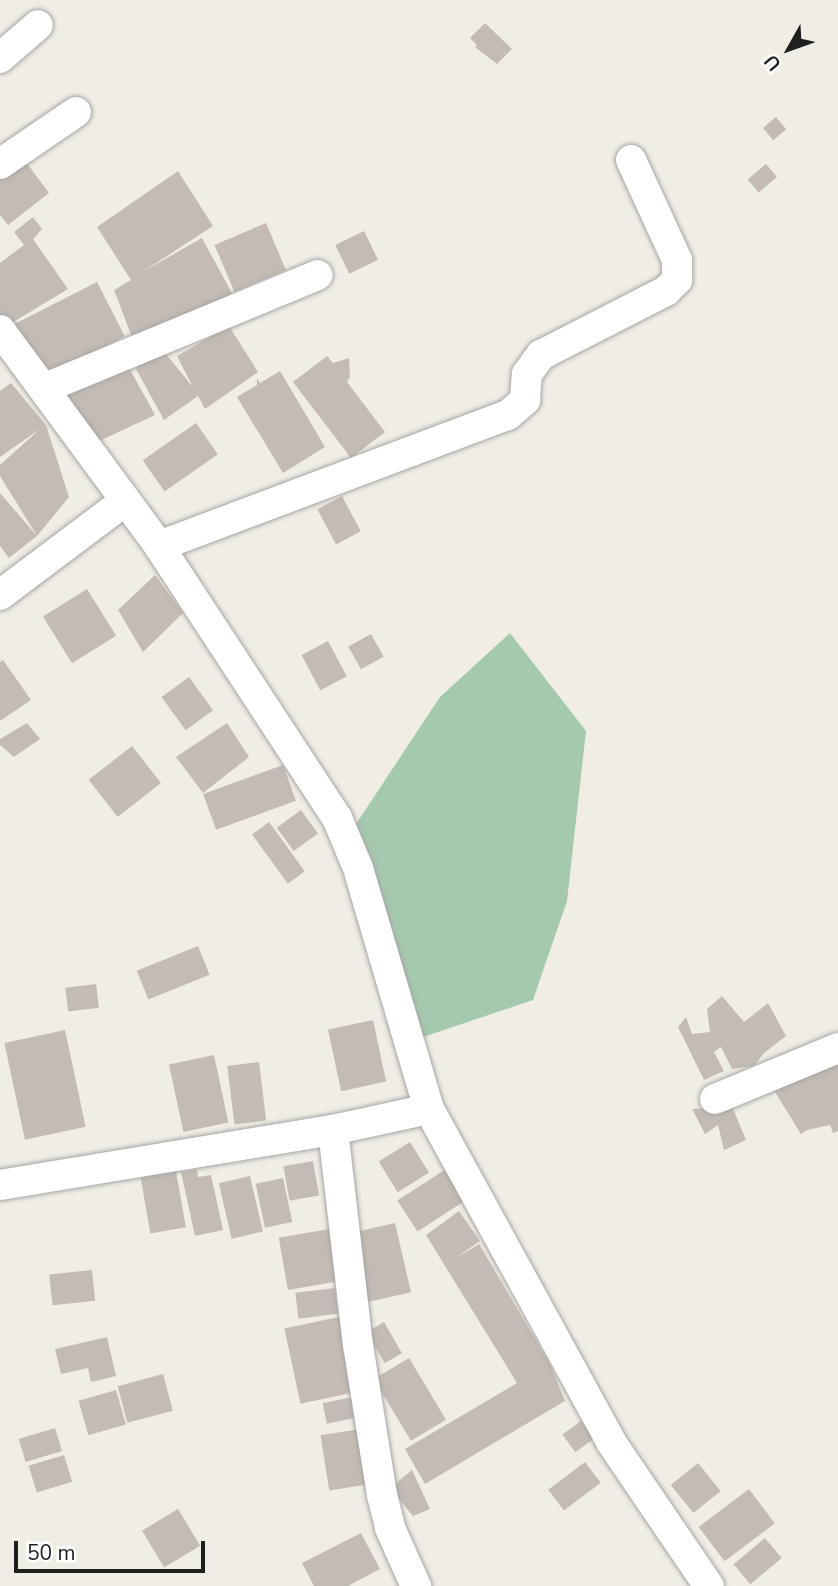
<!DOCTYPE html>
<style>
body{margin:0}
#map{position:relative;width:838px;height:1586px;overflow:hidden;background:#f0ede5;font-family:"Nunito Sans",sans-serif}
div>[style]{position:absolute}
.cemetery>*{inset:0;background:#a5c9ae}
.building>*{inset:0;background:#c4bcb4;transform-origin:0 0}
.roads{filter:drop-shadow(0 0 2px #a6a6a6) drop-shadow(0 0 2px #a6a6a6)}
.street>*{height:30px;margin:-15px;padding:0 15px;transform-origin:15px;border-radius:15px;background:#fff}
span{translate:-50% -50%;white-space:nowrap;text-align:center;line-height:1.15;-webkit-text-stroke:5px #fff;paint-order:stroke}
.north{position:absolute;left:754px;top:14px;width:70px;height:70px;-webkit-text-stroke:5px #fff;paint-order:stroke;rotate:230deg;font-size:19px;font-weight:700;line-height:28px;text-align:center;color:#1f1f1f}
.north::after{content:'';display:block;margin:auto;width:24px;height:32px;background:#1f1f1f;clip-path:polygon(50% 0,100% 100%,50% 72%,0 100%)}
.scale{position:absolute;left:14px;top:1541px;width:191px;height:32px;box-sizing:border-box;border:4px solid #1f1f1f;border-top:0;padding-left:9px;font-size:21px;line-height:24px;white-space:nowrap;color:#1f1f1f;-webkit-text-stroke:5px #fff;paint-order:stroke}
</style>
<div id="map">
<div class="cemetery">
<div style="clip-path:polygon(510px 633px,586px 731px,567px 901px,533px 1000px,423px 1037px,354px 827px,440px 697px)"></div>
</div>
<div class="building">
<div style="clip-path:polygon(485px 23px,512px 49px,497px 64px,475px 47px,477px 45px,470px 38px)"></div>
<div style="left:776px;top:117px;width:16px;height:17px;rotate:50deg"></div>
<div style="clip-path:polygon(23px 158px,49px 193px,8px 225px,0 215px,0 176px)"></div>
<div style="left:766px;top:164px;width:17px;height:24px;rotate:50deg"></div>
<div style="clip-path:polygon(178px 171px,213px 226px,144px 271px,202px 238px,233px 295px,133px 340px,114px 290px,131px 280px,97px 227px)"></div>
<div style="clip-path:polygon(33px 217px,42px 229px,33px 239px,68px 289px,5px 327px,0 318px,0 263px,24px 245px,14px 232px)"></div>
<div style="left:266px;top:223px;width:51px;height:56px;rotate:67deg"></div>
<div style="left:364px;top:231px;width:32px;height:32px;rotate:64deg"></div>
<div style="left:97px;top:282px;width:61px;height:92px;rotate:63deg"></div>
<div style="clip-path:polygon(229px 326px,258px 372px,205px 409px,198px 396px,164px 420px,136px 369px,156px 342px,193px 387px,177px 356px)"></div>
<div style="clip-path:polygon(327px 356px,333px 363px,349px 358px,350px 377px,347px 382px,385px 432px,351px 458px,293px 382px)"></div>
<div style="clip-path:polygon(127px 364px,155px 415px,95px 443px,63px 392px)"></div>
<div style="clip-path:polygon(280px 371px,325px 447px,283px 473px,237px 397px,257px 385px,257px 378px,260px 383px)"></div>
<div style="clip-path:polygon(11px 383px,46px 425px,69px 497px,37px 536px,9px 558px,0 546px,0 493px,37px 536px,0 476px,0 465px,40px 429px,0 457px,0 391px)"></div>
<div style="left:196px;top:423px;width:38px;height:65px;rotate:55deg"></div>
<div style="left:342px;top:496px;width:40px;height:28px;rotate:62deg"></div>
<div style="clip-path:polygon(155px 575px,183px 613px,143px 652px,118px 610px)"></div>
<div style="left:87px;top:589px;width:55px;height:52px;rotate:58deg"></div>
<div style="left:371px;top:634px;width:26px;height:26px;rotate:61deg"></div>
<div style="left:328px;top:641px;width:40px;height:30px;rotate:62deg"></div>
<div style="clip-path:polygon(3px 660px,31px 700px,0 721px,0 662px)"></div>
<div style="left:189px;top:677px;width:41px;height:34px;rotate:54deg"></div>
<div style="clip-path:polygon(27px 723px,40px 739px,14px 757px,0 745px,0 739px)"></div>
<div style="clip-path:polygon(227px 723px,249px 757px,203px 793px,176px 757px)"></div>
<div style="left:132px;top:746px;width:47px;height:55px;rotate:52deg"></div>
<div style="left:283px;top:765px;width:38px;height:85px;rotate:70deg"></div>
<div style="left:301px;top:810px;width:29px;height:30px;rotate:54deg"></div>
<div style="left:269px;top:822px;width:61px;height:21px;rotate:54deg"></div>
<div style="left:198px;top:946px;width:31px;height:66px;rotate:68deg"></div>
<div style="left:96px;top:984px;width:24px;height:31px;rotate:83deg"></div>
<div style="clip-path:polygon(722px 996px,744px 1022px,768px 1003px,786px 1036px,764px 1053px,754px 1066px,732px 1069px,721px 1047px,714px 1052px,724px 1071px,704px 1080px,678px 1027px,686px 1017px,692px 1034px,710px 1032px,707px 1009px)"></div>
<div style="left:373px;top:1020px;width:63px;height:46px;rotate:78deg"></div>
<div style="left:65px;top:1030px;width:99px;height:62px;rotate:78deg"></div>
<div style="left:214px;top:1055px;width:69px;height:46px;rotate:78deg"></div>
<div style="clip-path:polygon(838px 1058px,838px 1131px,833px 1133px,830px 1125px,807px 1130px,801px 1134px,770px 1084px)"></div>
<div style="left:259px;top:1062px;width:59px;height:32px;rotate:83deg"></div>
<div style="clip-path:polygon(732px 1106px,746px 1140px,724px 1150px,718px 1125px,705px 1134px,692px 1109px)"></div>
<div style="left:410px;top:1142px;width:36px;height:37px;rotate:58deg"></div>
<div style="left:313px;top:1161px;width:35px;height:30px;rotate:80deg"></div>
<div style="clip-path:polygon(197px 1169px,198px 1177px,211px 1175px,223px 1230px,195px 1236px,181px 1172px)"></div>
<div style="left:446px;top:1169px;width:37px;height:58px;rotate:57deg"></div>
<div style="left:176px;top:1171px;width:57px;height:36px;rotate:80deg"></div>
<div style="left:250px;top:1176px;width:57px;height:32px;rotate:77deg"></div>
<div style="left:283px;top:1178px;width:45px;height:28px;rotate:78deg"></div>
<div style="clip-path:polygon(459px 1211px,480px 1241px,454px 1259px,479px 1244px,550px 1364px,565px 1401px,425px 1484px,405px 1449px,517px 1383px,426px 1235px)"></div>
<div style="left:395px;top:1223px;width:71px;height:45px;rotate:77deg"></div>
<div style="left:329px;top:1229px;width:53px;height:51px;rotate:80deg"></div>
<div style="left:92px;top:1270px;width:31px;height:43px;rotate:84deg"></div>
<div style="left:335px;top:1288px;width:26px;height:40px;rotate:83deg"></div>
<div style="left:348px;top:1315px;width:77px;height:65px;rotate:78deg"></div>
<div style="left:384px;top:1322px;width:36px;height:20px;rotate:60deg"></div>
<div style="clip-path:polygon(107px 1337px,116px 1376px,91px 1382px,88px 1368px,61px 1374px,55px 1349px)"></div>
<div style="left:409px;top:1358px;width:72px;height:41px;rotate:59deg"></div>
<div style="left:163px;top:1374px;width:38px;height:47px;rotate:75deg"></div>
<div style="left:116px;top:1390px;width:36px;height:39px;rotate:74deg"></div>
<div style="left:359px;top:1396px;width:21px;height:37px;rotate:79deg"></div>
<div style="left:581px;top:1421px;width:22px;height:23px;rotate:54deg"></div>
<div style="left:55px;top:1428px;width:24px;height:38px;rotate:73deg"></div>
<div style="left:360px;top:1429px;width:56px;height:40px;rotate:81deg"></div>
<div style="left:64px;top:1455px;width:28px;height:37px;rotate:73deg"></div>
<div style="left:585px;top:1462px;width:26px;height:46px;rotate:53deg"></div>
<div style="left:698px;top:1463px;width:36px;height:35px;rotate:51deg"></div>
<div style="clip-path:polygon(412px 1470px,430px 1509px,413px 1516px,390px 1488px)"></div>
<div style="left:749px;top:1489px;width:43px;height:63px;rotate:53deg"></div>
<div style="left:178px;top:1509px;width:43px;height:42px;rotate:59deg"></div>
<div style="clip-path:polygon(361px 1533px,380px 1569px,348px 1586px,314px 1586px,302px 1563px)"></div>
<div style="left:765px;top:1538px;width:26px;height:41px;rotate:50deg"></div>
</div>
<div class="roads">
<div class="street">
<div style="left:0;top:58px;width:50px;rotate:-41deg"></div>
<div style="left:0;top:164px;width:92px;rotate:-34.4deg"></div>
<div style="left:0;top:330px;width:268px;rotate:53.6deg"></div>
<div style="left:159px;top:546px;width:325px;rotate:56.8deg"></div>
<div style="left:337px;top:818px;width:54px;rotate:67.2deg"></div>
<div style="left:358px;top:868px;width:251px;rotate:73.6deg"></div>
<div style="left:429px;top:1109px;width:379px;rotate:61.3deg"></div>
<div style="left:611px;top:1442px;width:174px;rotate:55.8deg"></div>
<div style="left:45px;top:388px;width:295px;rotate:-22.5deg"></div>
<div style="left:159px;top:546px;width:373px;rotate:-20.6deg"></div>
<div style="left:508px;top:415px;width:23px;rotate:-41deg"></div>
<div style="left:525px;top:400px;width:26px;rotate:-86deg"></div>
<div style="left:527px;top:374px;width:24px;rotate:-54deg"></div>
<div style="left:541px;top:355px;width:140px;rotate:-27.1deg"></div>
<div style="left:666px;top:291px;width:16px;rotate:-45deg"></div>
<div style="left:677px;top:280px;width:20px;rotate:-90deg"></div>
<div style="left:677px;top:260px;width:110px;rotate:-114.7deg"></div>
<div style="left:0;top:595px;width:156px;rotate:-36.9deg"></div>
<div style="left:715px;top:1099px;width:133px;rotate:-22.5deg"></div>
<div style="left:333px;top:1130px;width:216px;rotate:83.4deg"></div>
<div style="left:358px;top:1345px;width:152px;rotate:80.9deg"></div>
<div style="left:382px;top:1495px;width:34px;rotate:76deg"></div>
<div style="left:390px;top:1528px;width:64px;rotate:65.9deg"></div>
<div style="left:0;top:1185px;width:338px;rotate:-9.4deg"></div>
<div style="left:333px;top:1130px;width:98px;rotate:-12.3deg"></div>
</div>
</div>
<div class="north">U</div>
<div class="scale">50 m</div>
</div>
